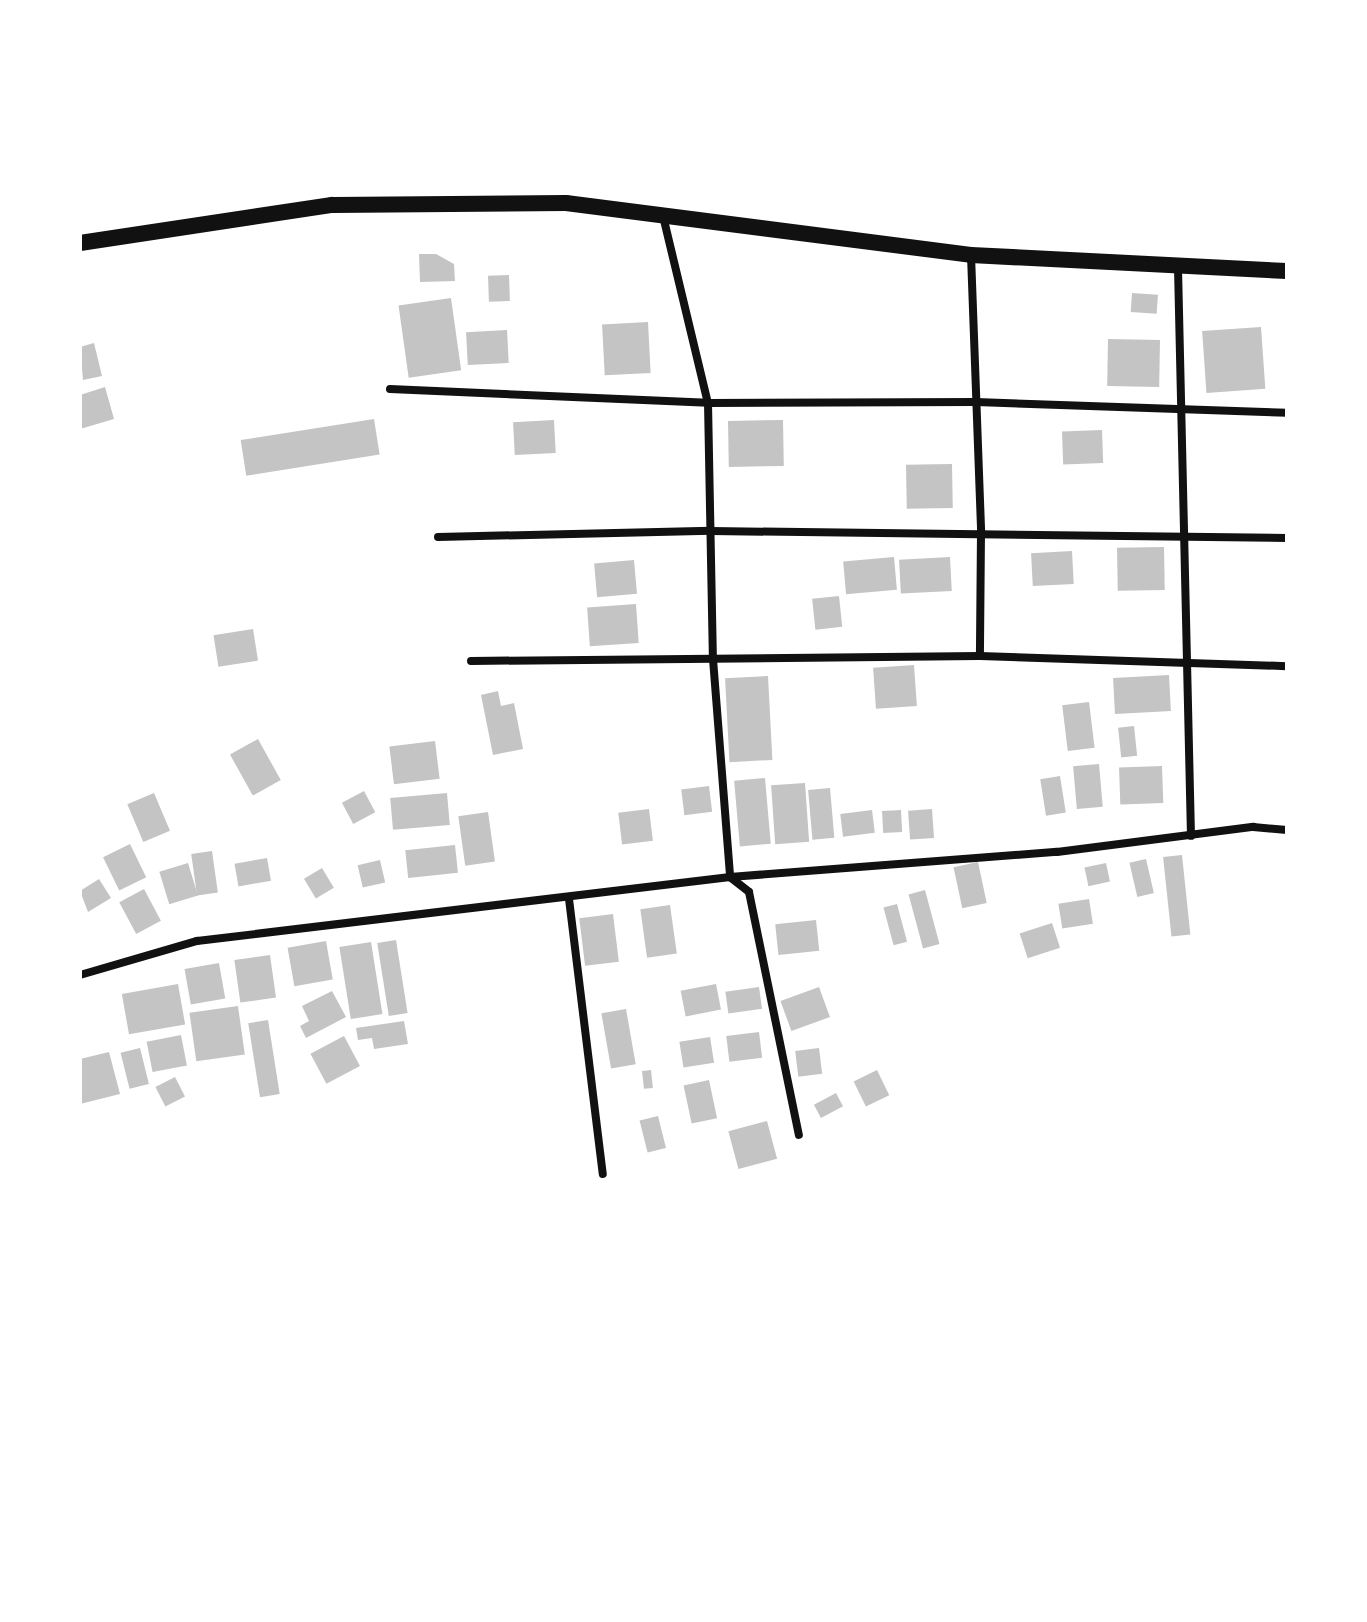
<!DOCTYPE html>
<style>
body{margin:0}
#map{position:relative;width:1367px;height:1622px;overflow:hidden;background:#fff;font-family:"Fira Sans Condensed",sans-serif}
div>[style]{position:absolute}
.building>*{inset:0;background:#c4c4c4;transform-origin:0 0}
.minor>*{height:8px;margin:-4px;padding:0 4px;transform-origin:4px;border-radius:4px;background:#111}
.secondary>*{height:16px;margin:-8px;padding:0 8px;transform-origin:8px;border-radius:8px;background:#111}
span{translate:-50% -50%;white-space:nowrap;text-align:center;line-height:1.15;-webkit-text-stroke:8px #fff;paint-order:stroke}
.frame{position:absolute;inset:0;border:82px solid #fff;pointer-events:none}
</style>
<div id="map">
<div class="building">
<div style="clip-path:polygon(419px 254px,436px 254px,454px 264px,455px 281px,420px 282px)"></div>
<div style="left:509px;top:275px;width:26px;height:21px;rotate:88deg"></div>
<div style="left:1132px;top:293px;width:26px;height:19px;rotate:4deg"></div>
<div style="left:451px;top:298px;width:73px;height:53px;rotate:82deg"></div>
<div style="left:648px;top:322px;width:51px;height:46px;rotate:87deg"></div>
<div style="left:1261px;top:327px;width:62px;height:59px;rotate:86deg"></div>
<div style="left:507px;top:330px;width:33px;height:41px;rotate:87deg"></div>
<div style="left:1108px;top:339px;width:52px;height:47px;rotate:1deg"></div>
<div style="clip-path:polygon(94px 343px,102px 376px,83px 380px,80px 347px)"></div>
<div style="clip-path:polygon(105px 387px,114px 419px,80px 429px,80px 395px)"></div>
<div style="left:374px;top:419px;width:36px;height:135px;rotate:81deg"></div>
<div style="left:554px;top:420px;width:33px;height:41px;rotate:87deg"></div>
<div style="left:783px;top:420px;width:46px;height:55px;rotate:89deg"></div>
<div style="left:1102px;top:430px;width:33px;height:40px;rotate:88deg"></div>
<div style="left:952px;top:464px;width:44px;height:46px;rotate:89deg"></div>
<div style="left:1164px;top:547px;width:43px;height:47px;rotate:89deg"></div>
<div style="left:1072px;top:551px;width:33px;height:41px;rotate:87deg"></div>
<div style="left:894px;top:557px;width:33px;height:51px;rotate:85deg"></div>
<div style="left:950px;top:557px;width:34px;height:51px;rotate:87deg"></div>
<div style="left:634px;top:560px;width:34px;height:40px;rotate:85deg"></div>
<div style="left:839px;top:596px;width:31px;height:27px;rotate:84deg"></div>
<div style="left:636px;top:604px;width:39px;height:49px;rotate:86deg"></div>
<div style="left:253px;top:629px;width:32px;height:40px;rotate:81deg"></div>
<div style="left:914px;top:665px;width:41px;height:41px;rotate:86deg"></div>
<div style="left:1169px;top:675px;width:36px;height:56px;rotate:87deg"></div>
<div style="left:768px;top:676px;width:84px;height:43px;rotate:87deg"></div>
<div style="clip-path:polygon(498px 691px,501px 706px,514px 703px,523px 749px,493px 755px,481px 695px)"></div>
<div style="left:1089px;top:702px;width:46px;height:27px;rotate:83deg"></div>
<div style="left:1134px;top:726px;width:30px;height:16px;rotate:84deg"></div>
<div style="left:258px;top:739px;width:47px;height:32px;rotate:61deg"></div>
<div style="left:435px;top:741px;width:38px;height:46px;rotate:83deg"></div>
<div style="left:1099px;top:764px;width:43px;height:26px;rotate:85deg"></div>
<div style="left:1162px;top:766px;width:37px;height:43px;rotate:88deg"></div>
<div style="left:1060px;top:776px;width:37px;height:20px;rotate:81deg"></div>
<div style="left:765px;top:778px;width:66px;height:31px;rotate:85deg"></div>
<div style="left:805px;top:783px;width:59px;height:34px;rotate:86deg"></div>
<div style="left:709px;top:786px;width:26px;height:28px;rotate:83deg"></div>
<div style="left:830px;top:788px;width:50px;height:22px;rotate:85deg"></div>
<div style="left:364px;top:791px;width:24px;height:25px;rotate:62deg"></div>
<div style="left:154px;top:793px;width:41px;height:29px;rotate:67deg"></div>
<div style="left:447px;top:793px;width:32px;height:57px;rotate:85deg"></div>
<div style="left:649px;top:809px;width:32px;height:31px;rotate:83deg"></div>
<div style="left:932px;top:809px;width:29px;height:24px;rotate:86deg"></div>
<div style="left:872px;top:810px;width:23px;height:32px;rotate:83deg"></div>
<div style="left:901px;top:810px;width:22px;height:19px;rotate:87deg"></div>
<div style="left:488px;top:812px;width:50px;height:30px;rotate:82deg"></div>
<div style="left:130px;top:844px;width:37px;height:30px;rotate:64deg"></div>
<div style="left:455px;top:845px;width:28px;height:50px;rotate:84deg"></div>
<div style="left:212px;top:851px;width:42px;height:21px;rotate:82deg"></div>
<div style="left:1182px;top:855px;width:80px;height:19px;rotate:84deg"></div>
<div style="left:267px;top:858px;width:23px;height:33px;rotate:80deg"></div>
<div style="left:1146px;top:859px;width:35px;height:17px;rotate:77deg"></div>
<div style="left:380px;top:860px;width:23px;height:23px;rotate:77deg"></div>
<div style="left:978px;top:862px;width:42px;height:25px;rotate:78deg"></div>
<div style="left:188px;top:863px;width:34px;height:30px;rotate:73deg"></div>
<div style="left:1106px;top:863px;width:19px;height:22px;rotate:78deg"></div>
<div style="left:322px;top:868px;width:23px;height:21px;rotate:59deg"></div>
<div style="clip-path:polygon(99px 879px,111px 898px,88px 912px,80px 891px)"></div>
<div style="left:144px;top:889px;width:36px;height:28px;rotate:62deg"></div>
<div style="left:925px;top:890px;width:56px;height:17px;rotate:75deg"></div>
<div style="left:1089px;top:899px;width:25px;height:31px;rotate:81deg"></div>
<div style="left:897px;top:904px;width:39px;height:14px;rotate:75deg"></div>
<div style="left:670px;top:905px;width:49px;height:30px;rotate:82deg"></div>
<div style="left:613px;top:914px;width:48px;height:34px;rotate:83deg"></div>
<div style="left:816px;top:920px;width:31px;height:41px;rotate:84deg"></div>
<div style="left:1052px;top:923px;width:26px;height:34px;rotate:72deg"></div>
<div style="left:396px;top:940px;width:74px;height:19px;rotate:81deg"></div>
<div style="left:326px;top:941px;width:39px;height:39px;rotate:80deg"></div>
<div style="left:371px;top:942px;width:73px;height:32px;rotate:81deg"></div>
<div style="left:270px;top:955px;width:43px;height:36px;rotate:82deg"></div>
<div style="left:219px;top:963px;width:36px;height:35px;rotate:80deg"></div>
<div style="left:178px;top:984px;width:41px;height:57px;rotate:80deg"></div>
<div style="left:716px;top:984px;width:26px;height:36px;rotate:79deg"></div>
<div style="left:759px;top:987px;width:22px;height:34px;rotate:82deg"></div>
<div style="left:819px;top:987px;width:32px;height:41px;rotate:70deg"></div>
<div style="clip-path:polygon(332px 991px,346px 1017px,306px 1038px,300px 1026px,309px 1021px,302px 1006px)"></div>
<div style="left:238px;top:1006px;width:49px;height:49px;rotate:82deg"></div>
<div style="left:626px;top:1009px;width:56px;height:25px;rotate:80deg"></div>
<div style="left:268px;top:1020px;width:75px;height:20px;rotate:81deg"></div>
<div style="clip-path:polygon(404px 1021px,408px 1044px,374px 1049px,372px 1038px,358px 1040px,356px 1028px)"></div>
<div style="left:759px;top:1032px;width:26px;height:33px;rotate:83deg"></div>
<div style="left:181px;top:1035px;width:31px;height:35px;rotate:79deg"></div>
<div style="left:344px;top:1036px;width:34px;height:38px;rotate:62deg"></div>
<div style="left:710px;top:1037px;width:26px;height:31px;rotate:81deg"></div>
<div style="left:140px;top:1048px;width:37px;height:20px;rotate:76deg"></div>
<div style="left:819px;top:1048px;width:26px;height:24px;rotate:83deg"></div>
<div style="clip-path:polygon(109px 1052px,120px 1094px,80px 1104px,80px 1059px)"></div>
<div style="left:651px;top:1070px;width:18px;height:9px;rotate:84deg"></div>
<div style="left:877px;top:1070px;width:28px;height:26px;rotate:64deg"></div>
<div style="left:175px;top:1077px;width:22px;height:22px;rotate:63deg"></div>
<div style="left:709px;top:1080px;width:39px;height:26px;rotate:78deg"></div>
<div style="left:836px;top:1093px;width:15px;height:25px;rotate:62deg"></div>
<div style="left:658px;top:1116px;width:33px;height:19px;rotate:76deg"></div>
<div style="left:767px;top:1121px;width:39px;height:40px;rotate:75deg"></div>
</div>
<div class="minor">
<div style="left:663px;top:216px;width:192px;rotate:76.5deg"></div>
<div style="left:708px;top:403px;width:256px;rotate:88.9deg"></div>
<div style="left:713px;top:659px;width:219px;rotate:85.5deg"></div>
<div style="left:730px;top:877px;width:328px;rotate:-4.4deg"></div>
<div style="left:1057px;top:852px;width:198px;rotate:-7.3deg"></div>
<div style="left:1253px;top:827px;width:34px;rotate:5deg"></div>
<div style="left:971px;top:255px;width:277px;rotate:87.9deg"></div>
<div style="left:981px;top:532px;width:124px;rotate:90.5deg"></div>
<div style="left:1178px;top:268px;width:568px;rotate:88.69deg"></div>
<div style="left:390px;top:389px;width:318px;rotate:2.5deg"></div>
<div style="left:708px;top:403px;width:268px;rotate:-0.2deg"></div>
<div style="left:976px;top:402px;width:311px;rotate:2deg"></div>
<div style="left:438px;top:537px;width:273px;rotate:-1.3deg"></div>
<div style="left:711px;top:531px;width:576px;rotate:0.7deg"></div>
<div style="left:471px;top:661px;width:509px;rotate:-0.56deg"></div>
<div style="left:980px;top:656px;width:307px;rotate:1.9deg"></div>
<div style="left:569px;top:899px;width:277px;rotate:83deg"></div>
<div style="left:80px;top:975px;width:122px;rotate:-16.2deg"></div>
<div style="left:197px;top:941px;width:537px;rotate:-6.85deg"></div>
<div style="left:730px;top:877px;width:24px;rotate:38deg"></div>
<div style="left:749px;top:892px;width:248px;rotate:78.4deg"></div>
</div>
<div class="secondary">
<div style="left:80px;top:243px;width:255px;rotate:-8.6deg"></div>
<div style="left:332px;top:205px;width:234px;rotate:-0.5deg"></div>
<div style="left:566px;top:203px;width:408px;rotate:7.3deg"></div>
<div style="left:971px;top:255px;width:316px;rotate:2.9deg"></div>
</div>
<div class="frame"></div>
</div>
